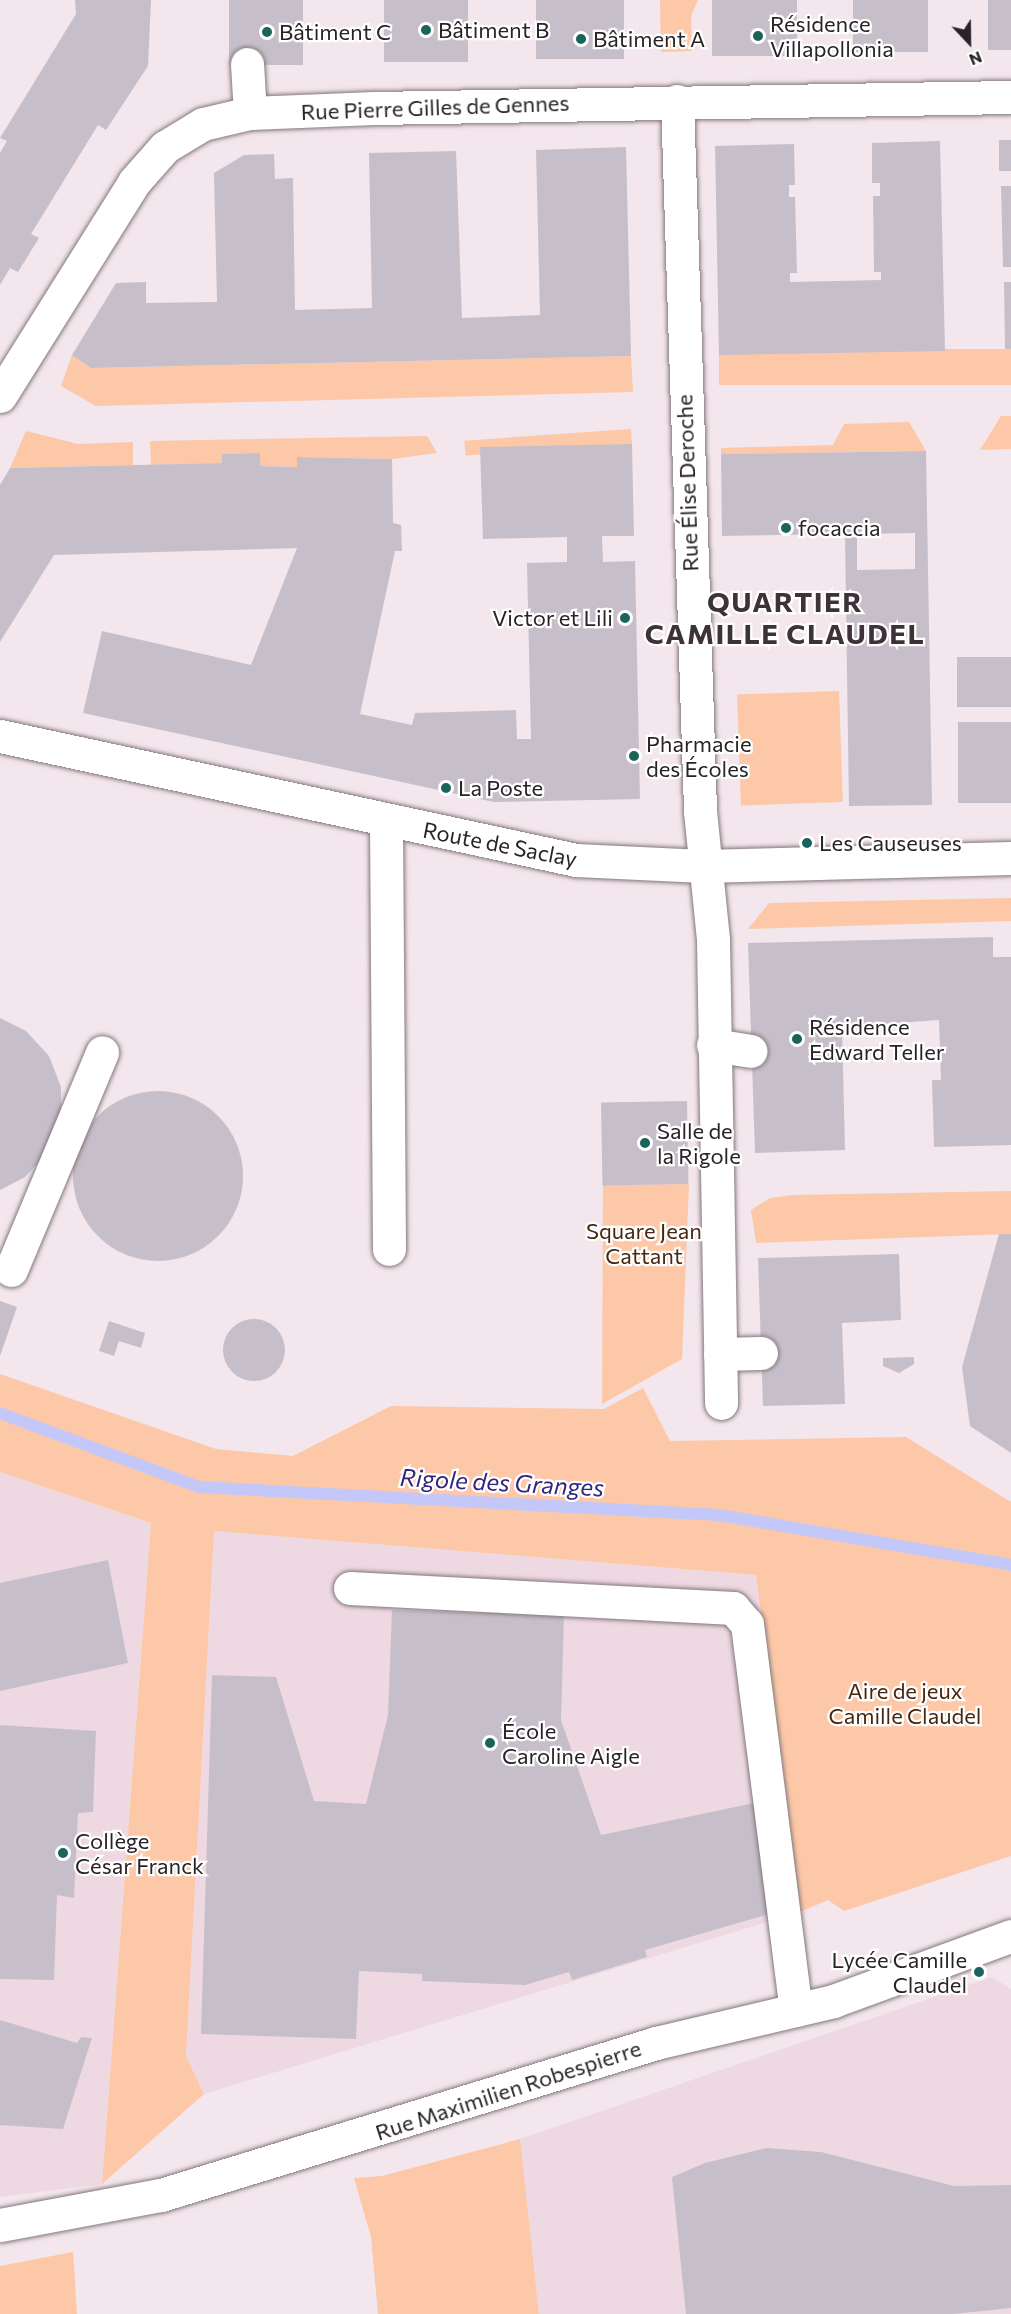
<!DOCTYPE html>
<meta charset="utf-8">
<style>
body{margin:0}
#map{position:relative;width:1011px;height:2314px;overflow:hidden;background:#f3e6ec;font-family:Commissioner,sans-serif}
div>[style]{position:absolute}
.built>*{inset:0;background:#eed9e3}
.green>*{inset:0;background:#fdc8a7;transform-origin:0 0}
.stream>*{height:12px;margin:-6px;padding:0 6px;transform-origin:6px;border-radius:6px;background:#c4c8f9}
.building>*{inset:0;background:#c6bfca;transform-origin:0 0}
.round{border-radius:50%}
.roads{filter:drop-shadow(0 0 2px #84787d) drop-shadow(0 0 2px #84787d)}
.minor>*{height:33px;margin:-16.5px;padding:0 16.5px;transform-origin:16.5px;border-radius:16.5px;background:#fff}
.major>*{height:33px;margin:-16.5px;padding:0 16.5px;transform-origin:16.5px;border-radius:16.5px;background:#fff}
.dots>*{width:16px;height:16px;translate:-50% -50%;box-sizing:border-box;border:3px solid #fff;border-radius:50%}
span{translate:-50% -50%;white-space:nowrap;text-align:center;line-height:1.15;-webkit-text-stroke:4.5px #fff;paint-order:stroke}
.poi-label{font-size:22px;color:#282326}
.left{translate:0 -50%;text-align:left}
.right{translate:-100% -50%;text-align:right}
.street-label{font-size:22px;color:#282326}
.park-label{font-size:22px;color:#472712}
.water-label{font-size:24px;color:#31257f;font-style:italic}
.district-label{font-size:28px;color:#3c3237;font-weight:700;letter-spacing:1.5px}
.north{position:absolute;left:939px;top:12px;width:60px;height:60px;-webkit-text-stroke:4px #fff;paint-order:stroke;rotate:158deg;font-size:16px;font-weight:700;line-height:24px;text-align:center;color:#282326}
.north::after{content:'';display:block;margin:auto;width:21px;height:27px;background:#282326;clip-path:polygon(50% 0,100% 100%,50% 72%,0 100%)}
</style>
<div id="map">
<div class="built">
<div style="clip-path:polygon(0 1472px,151px 1523px,102px 2184px,0 2197px)"></div>
<div style="clip-path:polygon(214px 1531px,756px 1575px,800px 1912px,204px 2094px,186px 2056px)"></div>
<div style="clip-path:polygon(992px 1977px,1011px 1989px,1011px 2314px,539px 2314px,520px 2139px)"></div>
</div>
<div class="green">
<div style="clip-path:polygon(660px 0,698px 0,691px 16px,692px 51px,661px 52px)"></div>
<div style="left:1011px;top:349px;width:36px;height:292px;rotate:90deg"></div>
<div style="clip-path:polygon(72px 355px,91px 368px,631px 356px,633px 392px,96px 406px,61px 386px)"></div>
<div style="clip-path:polygon(1001px 416px,1011px 416px,1011px 449px,980px 450px)"></div>
<div style="clip-path:polygon(909px 422px,926px 451px,721px 454px,721px 448px,833px 445px,844px 424px)"></div>
<div style="left:631px;top:429px;width:15px;height:167px;rotate:86deg"></div>
<div style="clip-path:polygon(26px 431px,78px 444px,133px 442px,133px 465px,10px 468px)"></div>
<div style="clip-path:polygon(427px 436px,437px 453px,392px 459px,298px 457px,297px 467px,260px 466px,260px 453px,222px 454px,222px 463px,151px 465px,150px 441px)"></div>
<div style="left:839px;top:691px;width:111px;height:102px;rotate:88deg"></div>
<div style="clip-path:polygon(1011px 898px,1011px 921px,748px 929px,769px 903px)"></div>
<div style="clip-path:polygon(689px 1184px,682px 1359px,602px 1404px,603px 1185px)"></div>
<div style="clip-path:polygon(1011px 1191px,1011px 1234px,756px 1243px,751px 1210px,770px 1198px,792px 1195px)"></div>
<div style="clip-path:polygon(0 1374px,216px 1449px,293px 1456px,391px 1406px,604px 1409px,643px 1388px,670px 1441px,906px 1437px,1011px 1502px,1011px 1856px,844px 1911px,828px 1900px,800px 1912px,756px 1575px,214px 1531px,186px 2056px,204px 2094px,102px 2184px,151px 1523px,0 1472px)"></div>
<div style="clip-path:polygon(520px 2139px,539px 2314px,378px 2314px,371px 2237px,354px 2178px,382px 2176px)"></div>
<div style="clip-path:polygon(73px 2252px,77px 2314px,0 2314px,0 2266px)"></div>
</div>
<div class="stream">
<div style="left:0;top:1413px;width:212px;rotate:20.4deg"></div>
<div style="left:199px;top:1487px;width:521px;rotate:3.08deg"></div>
<div style="left:719px;top:1515px;width:296px;rotate:9.7deg"></div>
</div>
<div class="building">
<div style="clip-path:polygon(75px 0,151px 0,148px 66px,106px 130px,98px 125px,31px 234px,39px 238px,18px 272px,10px 268px,0 285px,0 153px,7px 141px,0 138px,76px 14px)"></div>
<div style="left:229px;top:0;width:74px;height:65px"></div>
<div style="left:384px;top:0;width:84px;height:62px"></div>
<div style="left:536px;top:0;width:88px;height:59px"></div>
<div style="left:712px;top:0;width:85px;height:56px"></div>
<div style="left:853px;top:0;width:75px;height:52px"></div>
<div style="left:988px;top:0;width:23px;height:50px"></div>
<div style="left:999px;top:140px;width:12px;height:31px"></div>
<div style="clip-path:polygon(940px 141px,945px 351px,719px 355px,715px 146px,794px 144px,795px 185px,789px 185px,789px 197px,795px 197px,797px 273px,790px 273px,790px 282px,881px 280px,881px 272px,874px 272px,873px 196px,880px 196px,880px 183px,872px 183px,872px 143px)"></div>
<div style="clip-path:polygon(626px 147px,631px 356px,91px 368px,72px 355px,116px 283px,146px 282px,146px 303px,217px 302px,214px 173px,244px 155px,274px 154px,275px 179px,293px 178px,295px 310px,372px 308px,369px 153px,456px 151px,462px 318px,540px 315px,536px 150px)"></div>
<div style="clip-path:polygon(1001px 186px,1011px 186px,1011px 267px,1003px 267px)"></div>
<div style="clip-path:polygon(1004px 282px,1011px 282px,1011px 349px,1005px 349px)"></div>
<div style="clip-path:polygon(632px 444px,634px 536px,602px 536px,603px 562px,635px 561px,640px 799px,494px 802px,83px 713px,102px 631px,251px 665px,297px 548px,54px 555px,0 642px,0 485px,10px 468px,222px 463px,222px 454px,260px 453px,260px 466px,297px 467px,297px 457px,392px 459px,393px 523px,401px 525px,402px 551px,395px 551px,360px 714px,412px 725px,415px 713px,516px 710px,517px 739px,531px 739px,527px 563px,567px 562px,567px 537px,483px 539px,480px 447px)"></div>
<div style="clip-path:polygon(evenodd,926px 451px,932px 805px,849px 806px,845px 534px,722px 536px,721px 454px,926px 451px,915px 533px,915px 569px,857px 570px,857px 534px,915px 533px)"></div>
<div style="left:1011px;top:657px;width:50px;height:54px;rotate:90deg"></div>
<div style="left:1011px;top:722px;width:81px;height:53px;rotate:90deg"></div>
<div style="clip-path:polygon(993px 937px,993px 957px,1011px 957px,1011px 1145px,934px 1147px,932px 1080px,941px 1080px,939px 1020px,842px 1027px,845px 1150px,755px 1153px,748px 943px)"></div>
<div style="clip-path:polygon(0 1018px,26px 1031px,49px 1056px,61px 1087px,61px 1121px,48px 1152px,25px 1177px,0 1190px)"></div>
<div class="round" style="left:73px;top:1091px;width:170px;height:170px"></div>
<div style="left:687px;top:1101px;width:83px;height:86px;rotate:89deg"></div>
<div style="clip-path:polygon(999px 1234px,1011px 1234px,1011px 1453px,970px 1426px,962px 1367px)"></div>
<div style="clip-path:polygon(899px 1254px,901px 1320px,842px 1323px,845px 1404px,763px 1406px,758px 1258px)"></div>
<div style="clip-path:polygon(0 1301px,17px 1307px,0 1356px)"></div>
<div class="round" style="left:223px;top:1319px;width:62px;height:62px"></div>
<div style="clip-path:polygon(109px 1321px,145px 1333px,141px 1348px,119px 1341px,114px 1356px,99px 1351px)"></div>
<div style="clip-path:polygon(914px 1357px,914px 1364px,899px 1373px,883px 1366px,883px 1358px)"></div>
<div style="clip-path:polygon(108px 1560px,128px 1663px,0 1691px,0 1583px)"></div>
<div style="clip-path:polygon(392px 1610px,564px 1615px,561px 1720px,601px 1835px,764px 1801px,776px 1912px,645px 1950px,647px 1957px,572px 1980px,569px 1972px,525px 1985px,422px 1981px,422px 1974px,359px 1971px,356px 2039px,201px 2034px,212px 1675px,276px 1677px,314px 1801px,366px 1804px,388px 1715px)"></div>
<div style="clip-path:polygon(0 1725px,96px 1731px,93px 1812px,78px 1813px,74px 1898px,57px 1895px,54px 1980px,0 1979px)"></div>
<div style="clip-path:polygon(0 2020px,77px 2043px,81px 2037px,92px 2038px,63px 2129px,0 2125px)"></div>
<div style="clip-path:polygon(766px 2148px,821px 2152px,954px 2186px,1011px 2185px,1011px 2308px,953px 2314px,686px 2314px,672px 2177px,705px 2163px)"></div>
</div>
<div class="roads">
<div class="minor">
<div style="left:247px;top:64px;width:49px;rotate:86.5deg"></div>
<div style="left:677px;top:101px;width:710px;rotate:88.14deg"></div>
<div style="left:700px;top:811px;width:130px;rotate:84.2deg"></div>
<div style="left:713px;top:940px;width:463px;rotate:89deg"></div>
<div style="left:0;top:396px;width:252px;rotate:-57.9deg"></div>
<div style="left:134px;top:182px;width:47px;rotate:-48.5deg"></div>
<div style="left:165px;top:147px;width:44px;rotate:-31.2deg"></div>
<div style="left:203px;top:124px;width:48px;rotate:-13.2deg"></div>
<div style="left:250px;top:113px;width:124px;rotate:-2.3deg"></div>
<div style="left:374px;top:108px;width:637px;rotate:-0.99deg"></div>
<div style="left:386px;top:821px;width:428px;rotate:89.6deg"></div>
<div style="left:713px;top:1045px;width:38px;rotate:9deg"></div>
<div style="left:11px;top:1270px;width:236px;rotate:-67.3deg"></div>
<div style="left:720px;top:1354px;width:41px;rotate:-1.4deg"></div>
<div style="left:350px;top:1588px;width:384px;rotate:3deg"></div>
<div style="left:733px;top:1608px;width:21px;rotate:49deg"></div>
<div style="left:747px;top:1624px;width:389px;rotate:82.8deg"></div>
<div style="left:0;top:2225px;width:164px;rotate:-10.6deg"></div>
<div style="left:161px;top:2195px;width:518px;rotate:-17.07deg"></div>
<div style="left:656px;top:2043px;width:182px;rotate:-13.3deg"></div>
<div style="left:833px;top:2001px;width:189px;rotate:-20.1deg"></div>
</div>
<div class="major">
<div style="left:0;top:736px;width:589px;rotate:12.15deg"></div>
<div style="left:576px;top:860px;width:127px;rotate:2.7deg"></div>
<div style="left:703px;top:866px;width:308px;rotate:-1.5deg"></div>
</div>
</div>
<div class="dots">
<div style="left:426px;top:30px;background:#1a645b"></div>
<div style="left:267px;top:32px;background:#1a645b"></div>
<div style="left:758px;top:36px;background:#1a645b"></div>
<div style="left:581px;top:39px;background:#1a645b"></div>
<div style="left:786px;top:528px;background:#1a645b"></div>
<div style="left:625px;top:618px;background:#1a645b"></div>
<div style="left:634px;top:756px;background:#1a645b"></div>
<div style="left:446px;top:788px;background:#1a645b"></div>
<div style="left:807px;top:843px;background:#1a645b"></div>
<div style="left:797px;top:1039px;background:#1a645b"></div>
<div style="left:645px;top:1143px;background:#1a645b"></div>
<div style="left:490px;top:1743px;background:#1a645b"></div>
<div style="left:63px;top:1853px;background:#1a645b"></div>
<div style="left:979px;top:1972px;background:#1a645b"></div>
</div>
<div class="poi-label">
<span class="left" style="left:770px;top:36px">Résidence<br>Villapollonia</span>
<span class="left" style="left:438px;top:30px">Bâtiment B</span>
<span class="left" style="left:279px;top:32px">Bâtiment C</span>
<span class="left" style="left:593px;top:39px">Bâtiment A</span>
<span class="left" style="left:798px;top:528px">focaccia</span>
<span class="right" style="left:613px;top:618px">Victor et Lili</span>
<span class="left" style="left:646px;top:756px">Pharmacie<br>des Écoles</span>
<span class="left" style="left:458px;top:788px">La Poste</span>
<span class="left" style="left:819px;top:843px">Les Causeuses</span>
<span class="left" style="left:809px;top:1039px">Résidence<br>Edward Teller</span>
<span class="left" style="left:657px;top:1143px">Salle de<br>la Rigole</span>
<span class="left" style="left:502px;top:1743px">École<br>Caroline Aigle</span>
<span class="left" style="left:75px;top:1853px">Collège<br>César Franck</span>
<span class="right" style="left:967px;top:1972px">Lycée Camille<br>Claudel</span>
</div>
<div class="street-label">
<span style="left:435px;top:107px;rotate:-2deg">Rue Pierre Gilles de Gennes</span>
<span style="left:687px;top:483px;rotate:-92deg">Rue Élise Deroche</span>
<span style="left:500px;top:844px;rotate:11deg">Route de Saclay</span>
<span style="left:508px;top:2090px;rotate:-18deg">Rue Maximilien Robespierre</span>
</div>
<div class="park-label">
<span style="left:644px;top:1243px">Square Jean<br>Cattant</span>
<span style="left:905px;top:1703px">Aire de jeux<br>Camille Claudel</span>
</div>
<div class="water-label">
<span style="left:502px;top:1482px;rotate:3deg">Rigole des Granges</span>
</div>
<div class="district-label">
<span style="left:785px;top:617px">QUARTIER<br>CAMILLE CLAUDEL</span>
</div>
<div class="north">N</div>
</div>
